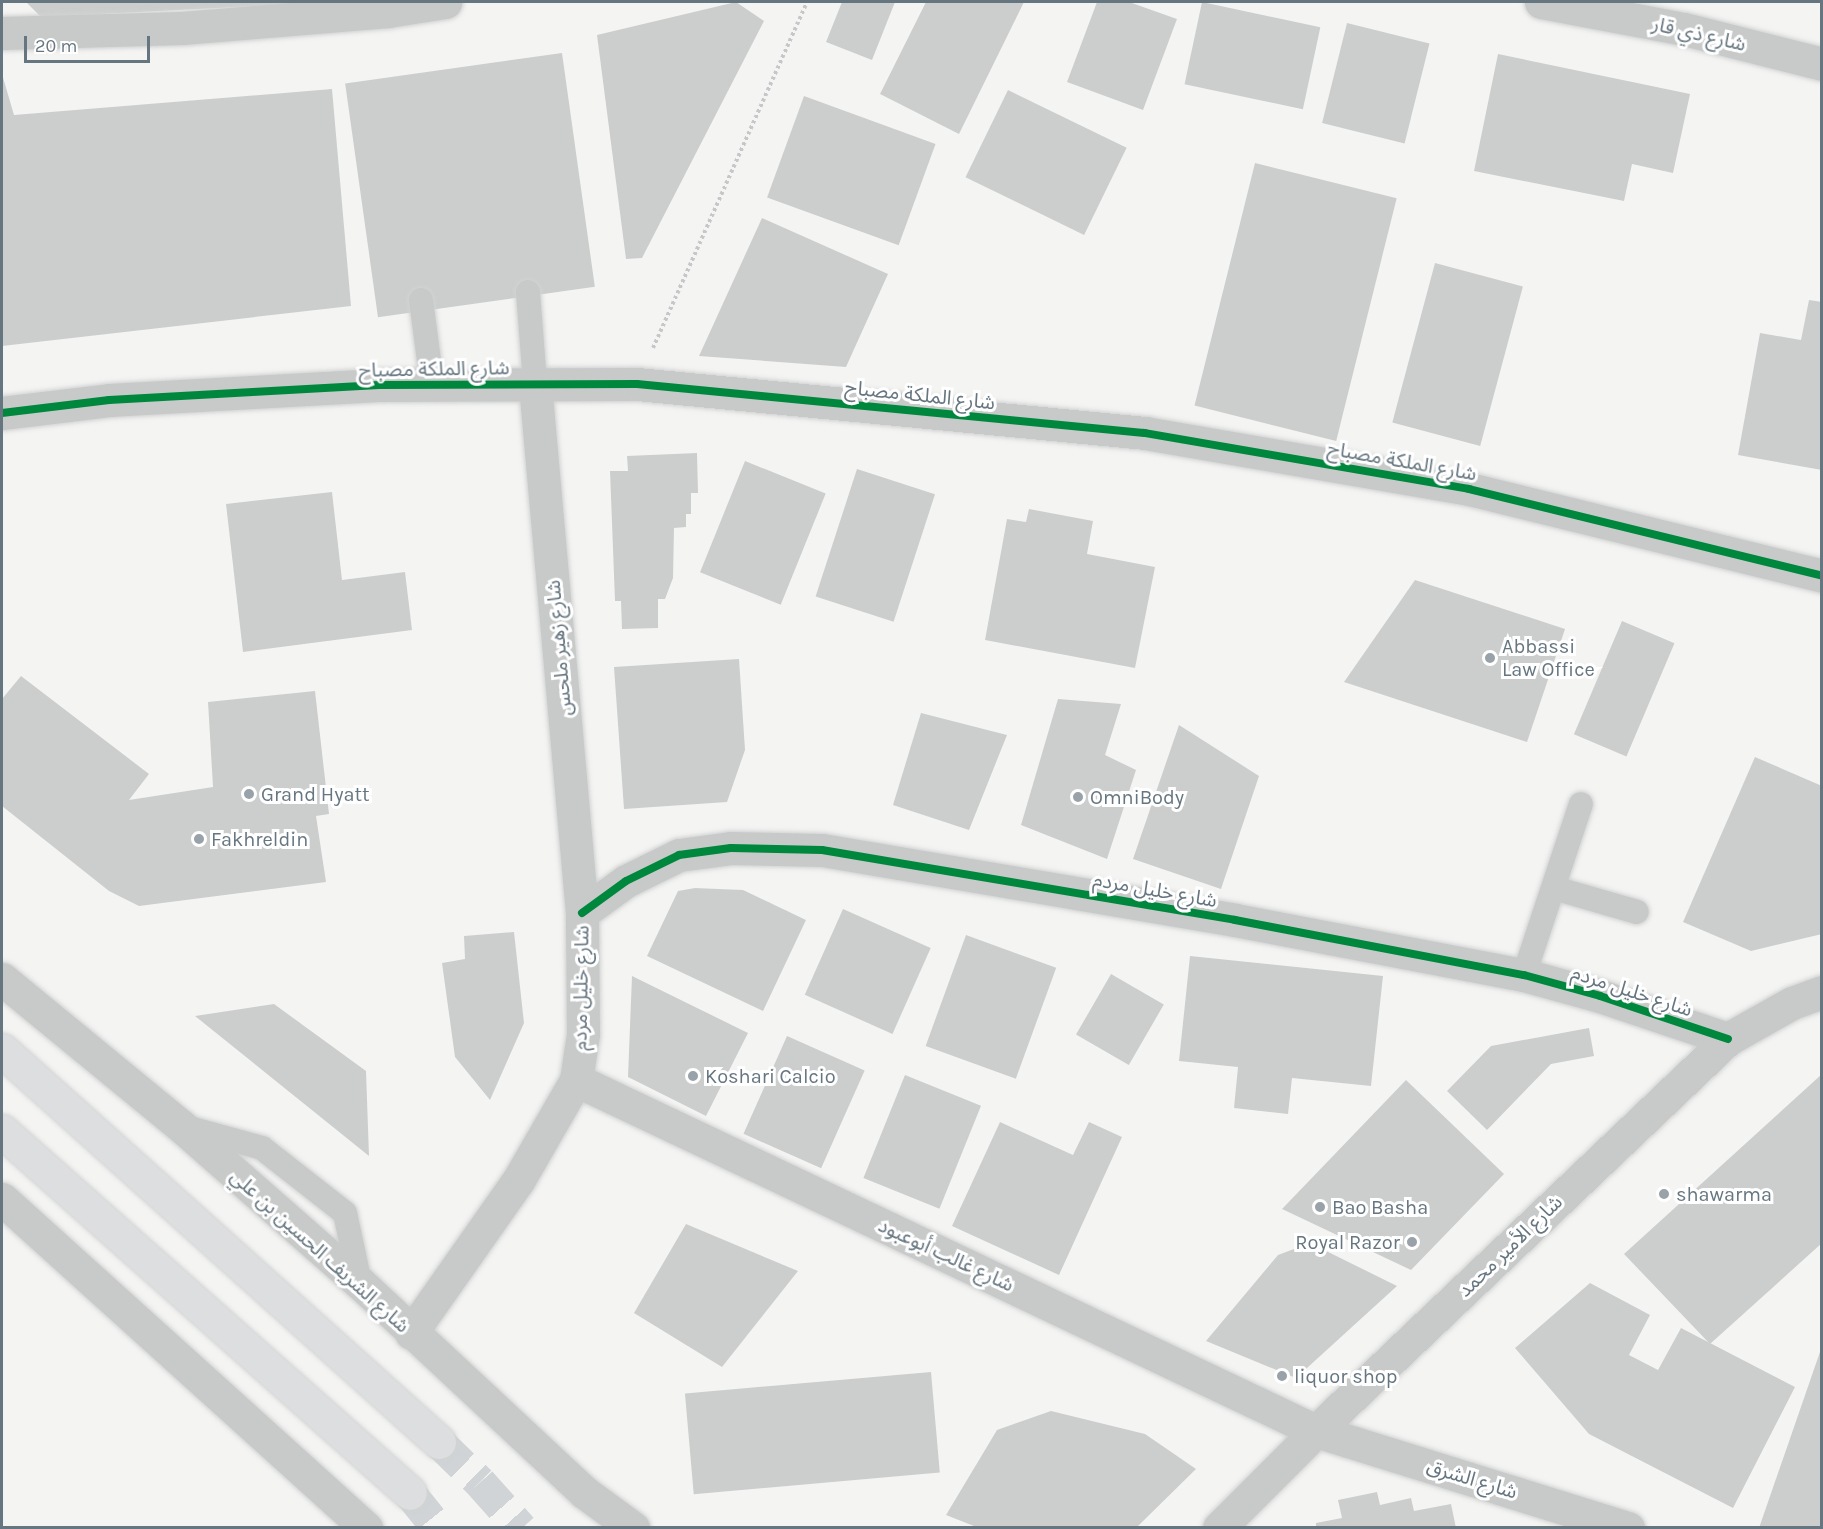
<!DOCTYPE html>
<meta charset="utf-8">
<style>
body{margin:0}
#map{position:relative;width:1823px;height:1529px;overflow:hidden;background:#f4f4f3;font-family:Karla,"Noto Sans Arabic",sans-serif}
div>[style]{position:absolute}
.building>*{inset:0;background:#cccece;transform-origin:0 0}
.primary-tunnel>*{height:33px;margin-top:-16.5px;transform-origin:0;background:repeating-linear-gradient(90deg,#d0d4d6 0 33px,transparent 0 49px)}
.path>*{height:4px;margin-top:-2px;transform-origin:0;background:repeating-linear-gradient(90deg,#c6c7c8 0 3px,transparent 0 6px)}
.roads{filter:drop-shadow(0 0 2px #d1d2d2) drop-shadow(0 0 2px #d1d2d2)}
.service>*{height:24px;margin:-12px;padding:0 12px;transform-origin:12px;border-radius:12px;background:#c8caca}
.minor>*{height:33px;margin:-16.5px;padding:0 16.5px;transform-origin:16.5px;border-radius:16.5px;background:#c8caca}
.tertiary>*{height:33px;margin:-16.5px;padding:0 16.5px;transform-origin:16.5px;border-radius:16.5px;background:#c8caca}
.primary>*{height:33px;margin:-16.5px;padding:0 16.5px;transform-origin:16.5px;border-radius:16.5px;background:#dddedf}
.cycleway>*{height:8px;margin:-4px;padding:0 4px;transform-origin:4px;border-radius:4px;background:#00873e}
.dots>*{width:16px;height:16px;translate:-50% -50%;box-sizing:border-box;border:3px solid #fff;border-radius:50%}
span{translate:-50% -50%;white-space:nowrap;text-align:center;line-height:1.15;-webkit-text-stroke:6px #fff;paint-order:stroke}
.street-label{font-size:20px;color:#667680}
.poi-label{font-size:20px;color:#667680}
.left{translate:0 -50%;text-align:left}
.right{translate:-100% -50%;text-align:right}
.frame{position:absolute;inset:0;border:3px solid #667680;pointer-events:none}
.scale{position:absolute;left:24px;top:36px;width:126px;height:27px;box-sizing:border-box;border:3px solid #667680;border-top:0;padding-left:8px;font-size:18px;line-height:21px;white-space:nowrap;color:#667680;-webkit-text-stroke:4px #fff;paint-order:stroke}
</style>
<div id="map">
<div class="building">
<div style="clip-path:polygon(26px 2px,312px 2px,312px 3px,41px 17px)"></div>
<div style="clip-path:polygon(736px 2px,764px 21px,642px 258px,626px 259px,597px 35px)"></div>
<div style="clip-path:polygon(842px 2px,895px 2px,872px 60px,826px 42px)"></div>
<div style="clip-path:polygon(926px 2px,1024px 2px,959px 134px,880px 94px)"></div>
<div style="clip-path:polygon(1097px 2px,1129px 2px,1177px 19px,1143px 110px,1067px 82px)"></div>
<div style="left:1202px;top:2px;width:121px;height:84px;rotate:12deg"></div>
<div style="left:1347px;top:23px;width:85px;height:103px;rotate:14deg"></div>
<div style="left:562px;top:53px;width:236px;height:219px;rotate:82deg"></div>
<div style="clip-path:polygon(1498px 54px,1690px 94px,1673px 173px,1632px 164px,1624px 201px,1474px 171px)"></div>
<div style="clip-path:polygon(2px 74px,14px 115px,332px 89px,351px 306px,2px 346px)"></div>
<div style="left:1008px;top:90px;width:132px;height:97px;rotate:26deg"></div>
<div style="left:804px;top:96px;width:140px;height:108px;rotate:20deg"></div>
<div style="left:1255px;top:163px;width:146px;height:250px;rotate:14deg"></div>
<div style="clip-path:polygon(762px 218px,888px 274px,846px 367px,699px 356px)"></div>
<div style="left:1435px;top:263px;width:91px;height:165px;rotate:15deg"></div>
<div style="clip-path:polygon(1809px 300px,1822px 302px,1822px 470px,1738px 455px,1760px 333px,1801px 340px)"></div>
<div style="clip-path:polygon(697px 453px,698px 493px,691px 493px,691px 514px,686px 514px,686px 527px,674px 528px,673px 578px,665px 599px,658px 599px,658px 628px,622px 629px,621px 601px,615px 601px,610px 471px,628px 471px,627px 456px)"></div>
<div style="left:745px;top:461px;width:87px;height:120px;rotate:22deg"></div>
<div style="left:857px;top:469px;width:82px;height:134px;rotate:18deg"></div>
<div style="clip-path:polygon(332px 492px,342px 580px,405px 572px,412px 630px,243px 652px,226px 504px)"></div>
<div style="clip-path:polygon(1029px 509px,1093px 521px,1087px 554px,1155px 567px,1135px 668px,985px 640px,1007px 519px,1026px 522px)"></div>
<div style="clip-path:polygon(1415px 580px,1565px 629px,1527px 742px,1344px 682px)"></div>
<div style="left:1622px;top:621px;width:57px;height:123px;rotate:23deg"></div>
<div style="clip-path:polygon(739px 659px,745px 750px,727px 802px,624px 809px,614px 667px)"></div>
<div style="clip-path:polygon(21px 676px,149px 774px,129px 800px,213px 787px,208px 702px,315px 691px,329px 814px,316px 816px,326px 882px,139px 906px,109px 891px,2px 806px,2px 699px)"></div>
<div style="clip-path:polygon(1058px 699px,1121px 704px,1105px 755px,1136px 770px,1107px 859px,1021px 825px)"></div>
<div style="clip-path:polygon(921px 713px,1007px 735px,969px 830px,893px 805px)"></div>
<div style="clip-path:polygon(1179px 725px,1259px 776px,1221px 889px,1133px 859px)"></div>
<div style="clip-path:polygon(1755px 757px,1822px 786px,1822px 934px,1751px 951px,1683px 922px)"></div>
<div style="clip-path:polygon(695px 888px,743px 890px,806px 920px,763px 1011px,647px 956px,678px 891px)"></div>
<div style="left:843px;top:909px;width:96px;height:94px;rotate:24deg"></div>
<div style="clip-path:polygon(514px 932px,524px 1023px,490px 1100px,455px 1057px,442px 963px,465px 959px,464px 936px)"></div>
<div style="left:966px;top:935px;width:96px;height:118px;rotate:20deg"></div>
<div style="clip-path:polygon(1190px 956px,1383px 976px,1371px 1086px,1292px 1078px,1288px 1114px,1234px 1108px,1238px 1067px,1179px 1061px)"></div>
<div style="left:1111px;top:974px;width:61px;height:70px;rotate:30deg"></div>
<div style="clip-path:polygon(632px 976px,748px 1033px,706px 1116px,628px 1077px)"></div>
<div style="clip-path:polygon(274px 1004px,366px 1071px,369px 1156px,195px 1016px)"></div>
<div style="clip-path:polygon(1589px 1028px,1594px 1056px,1551px 1064px,1487px 1130px,1447px 1091px,1491px 1046px)"></div>
<div style="left:787px;top:1036px;width:85px;height:107px;rotate:24deg"></div>
<div style="clip-path:polygon(1822px 1074px,1822px 1243px,1710px 1344px,1624px 1254px)"></div>
<div style="left:905px;top:1075px;width:82px;height:111px;rotate:22deg"></div>
<div style="clip-path:polygon(1406px 1080px,1504px 1174px,1411px 1270px,1282px 1209px)"></div>
<div style="clip-path:polygon(1000px 1122px,1073px 1155px,1089px 1122px,1122px 1137px,1059px 1275px,952px 1226px)"></div>
<div style="clip-path:polygon(686px 1224px,798px 1271px,722px 1367px,634px 1313px)"></div>
<div style="clip-path:polygon(1310px 1243px,1397px 1286px,1296px 1378px,1206px 1341px,1278px 1255px)"></div>
<div style="clip-path:polygon(1590px 1283px,1650px 1315px,1629px 1355px,1658px 1370px,1681px 1328px,1795px 1387px,1733px 1508px,1589px 1434px,1515px 1348px)"></div>
<div style="clip-path:polygon(1821px 1349px,1822px 1528px,1759px 1528px)"></div>
<div style="left:931px;top:1372px;width:101px;height:247px;rotate:85deg"></div>
<div style="clip-path:polygon(1051px 1411px,1145px 1434px,1196px 1469px,1136px 1528px,979px 1528px,946px 1515px,997px 1430px)"></div>
<div style="clip-path:polygon(1377px 1492px,1380px 1505px,1411px 1498px,1414px 1511px,1451px 1504px,1456px 1528px,1316px 1528px,1316px 1523px,1342px 1518px,1338px 1500px)"></div>
</div>
<div class="primary-tunnel">
<div style="left:439px;top:1442px;width:57px;rotate:44.3deg"></div>
<div style="left:480px;top:1482px;width:62px;rotate:48.3deg"></div>
<div style="left:410px;top:1493px;width:45px;rotate:51.3deg"></div>
</div>
<div class="path">
<div style="left:653px;top:348px;width:379px;rotate:-66deg"></div>
</div>
<div class="roads">
<div class="service">
<div style="left:528px;top:292px;width:92px;rotate:85.6deg"></div>
<div style="left:421px;top:300px;width:85px;rotate:82.5deg"></div>
<div style="left:1554px;top:888px;width:86px;rotate:16.1deg"></div>
<div style="left:1524px;top:975px;width:180px;rotate:-71.6deg"></div>
<div style="left:186px;top:1127px;width:79px;rotate:15.4deg"></div>
<div style="left:262px;top:1148px;width:105px;rotate:38.1deg"></div>
<div style="left:345px;top:1213px;width:72px;rotate:77.9deg"></div>
</div>
<div class="minor">
<div style="left:1541px;top:2px;width:146px;rotate:10.7deg"></div>
<div style="left:1684px;top:29px;width:142px;rotate:14.2deg"></div>
<div style="left:2px;top:33px;width:180px;rotate:-1.6deg"></div>
<div style="left:182px;top:28px;width:207px;rotate:-4.7deg"></div>
<div style="left:388px;top:11px;width:58px;rotate:-9deg"></div>
<div style="left:2px;top:413px;width:108px;rotate:-6.9deg"></div>
<div style="left:109px;top:400px;width:270px;rotate:-3.2deg"></div>
<div style="left:379px;top:385px;width:258px;rotate:-0.2deg"></div>
<div style="left:637px;top:384px;width:510px;rotate:5.51deg"></div>
<div style="left:1145px;top:433px;width:329px;rotate:9.8deg"></div>
<div style="left:1469px;top:489px;width:364px;rotate:13.8deg"></div>
<div style="left:582px;top:913px;width:54px;rotate:-36deg"></div>
<div style="left:626px;top:881px;width:59px;rotate:-26.1deg"></div>
<div style="left:679px;top:855px;width:52px;rotate:-7.7deg"></div>
<div style="left:731px;top:848px;width:91px;rotate:1.3deg"></div>
<div style="left:822px;top:850px;width:419px;rotate:9.6deg"></div>
<div style="left:1235px;top:920px;width:294px;rotate:10.8deg"></div>
<div style="left:1524px;top:975px;width:79px;rotate:15.4deg"></div>
<div style="left:1600px;top:996px;width:135px;rotate:18.6deg"></div>
<div style="left:576px;top:1080px;width:819px;rotate:25.38deg"></div>
<div style="left:1316px;top:1431px;width:327px;rotate:17.3deg"></div>
<div style="left:411px;top:1333px;width:186px;rotate:-54.9deg"></div>
<div style="left:518px;top:1181px;width:116px;rotate:-60.1deg"></div>
<div style="left:576px;top:1080px;width:47px;rotate:-81.3deg"></div>
<div style="left:583px;top:1034px;width:121px;rotate:-90.5deg"></div>
<div style="left:582px;top:913px;width:531px;rotate:-95.08deg"></div>
</div>
<div class="tertiary">
<div style="left:2px;top:979px;width:232px;rotate:39.4deg"></div>
<div style="left:181px;top:1126px;width:238px;rotate:41.3deg"></div>
<div style="left:360px;top:1283px;width:306px;rotate:43deg"></div>
<div style="left:584px;top:1492px;width:61px;rotate:36.3deg"></div>
<div style="left:2px;top:1199px;width:491px;rotate:42.1deg"></div>
<div style="left:1219px;top:1528px;width:137px;rotate:-45deg"></div>
<div style="left:1316px;top:1431px;width:569px;rotate:-43.58deg"></div>
<div style="left:1728px;top:1039px;width:73px;rotate:-29.4deg"></div>
<div style="left:1792px;top:1003px;width:32px;rotate:-20deg"></div>
</div>
<div class="primary">
<div style="left:2px;top:1050px;width:587px;rotate:41.89deg"></div>
<div style="left:2px;top:1131px;width:545px;rotate:41.58deg"></div>
</div>
</div>
<div class="cycleway">
<div style="left:2px;top:413px;width:108px;rotate:-6.9deg"></div>
<div style="left:109px;top:400px;width:270px;rotate:-3.2deg"></div>
<div style="left:379px;top:385px;width:258px;rotate:-0.2deg"></div>
<div style="left:637px;top:384px;width:510px;rotate:5.51deg"></div>
<div style="left:1145px;top:433px;width:329px;rotate:9.8deg"></div>
<div style="left:1469px;top:489px;width:364px;rotate:13.8deg"></div>
<div style="left:582px;top:913px;width:54px;rotate:-36deg"></div>
<div style="left:626px;top:881px;width:59px;rotate:-26.1deg"></div>
<div style="left:679px;top:855px;width:52px;rotate:-7.7deg"></div>
<div style="left:731px;top:848px;width:91px;rotate:1.3deg"></div>
<div style="left:822px;top:850px;width:419px;rotate:9.6deg"></div>
<div style="left:1235px;top:920px;width:294px;rotate:10.8deg"></div>
<div style="left:1524px;top:975px;width:79px;rotate:15.4deg"></div>
<div style="left:1600px;top:996px;width:135px;rotate:18.6deg"></div>
</div>
<div class="dots">
<div style="left:1490px;top:658px;background:#98a2a8"></div>
<div style="left:249px;top:794px;background:#98a2a8"></div>
<div style="left:1078px;top:797px;background:#98a2a8"></div>
<div style="left:199px;top:839px;background:#98a2a8"></div>
<div style="left:693px;top:1076px;background:#98a2a8"></div>
<div style="left:1664px;top:1194px;background:#98a2a8"></div>
<div style="left:1320px;top:1207px;background:#98a2a8"></div>
<div style="left:1412px;top:1242px;background:#98a2a8"></div>
<div style="left:1282px;top:1376px;background:#98a2a8"></div>
</div>
<div class="street-label">
<span style="left:1699px;top:34px;rotate:13deg">شارع ذي قار</span>
<span style="left:434px;top:369px;rotate:-1deg">شارع الملكة مصباح</span>
<span style="left:920px;top:395px;rotate:6deg">شارع الملكة مصباح</span>
<span style="left:1402px;top:461px;rotate:10deg">شارع الملكة مصباح</span>
<span style="left:559px;top:648px;rotate:-95deg">شارع زهير ملحس</span>
<span style="left:1155px;top:890px;rotate:10deg">شارع خليل مردم</span>
<span style="left:581px;top:988px;rotate:-89deg">شارع خليل مردم</span>
<span style="left:1632px;top:991px;rotate:18deg">شارع خليل مردم</span>
<span style="left:1510px;top:1246px;rotate:-44deg">شارع الأمير محمد</span>
<span style="left:320px;top:1251px;rotate:42deg">شارع الشريف الحسين بن علي</span>
<span style="left:946px;top:1255px;rotate:25deg">شارع غالب أبوعبود</span>
<span style="left:1472px;top:1479px;rotate:17deg">شارع الشرق</span>
</div>
<div class="poi-label">
<span class="left" style="left:1502px;top:658px">Abbassi<br>Law Office</span>
<span class="left" style="left:261px;top:794px">Grand Hyatt</span>
<span class="left" style="left:1090px;top:797px">OmniBody</span>
<span class="left" style="left:211px;top:839px">Fakhreldin</span>
<span class="left" style="left:705px;top:1076px">Koshari Calcio</span>
<span class="left" style="left:1676px;top:1194px">shawarma</span>
<span class="left" style="left:1332px;top:1207px">Bao Basha</span>
<span class="right" style="left:1400px;top:1242px">Royal Razor</span>
<span class="left" style="left:1294px;top:1376px">liquor shop</span>
</div>
<div class="frame"></div>
<div class="scale">20 m</div>
</div>
